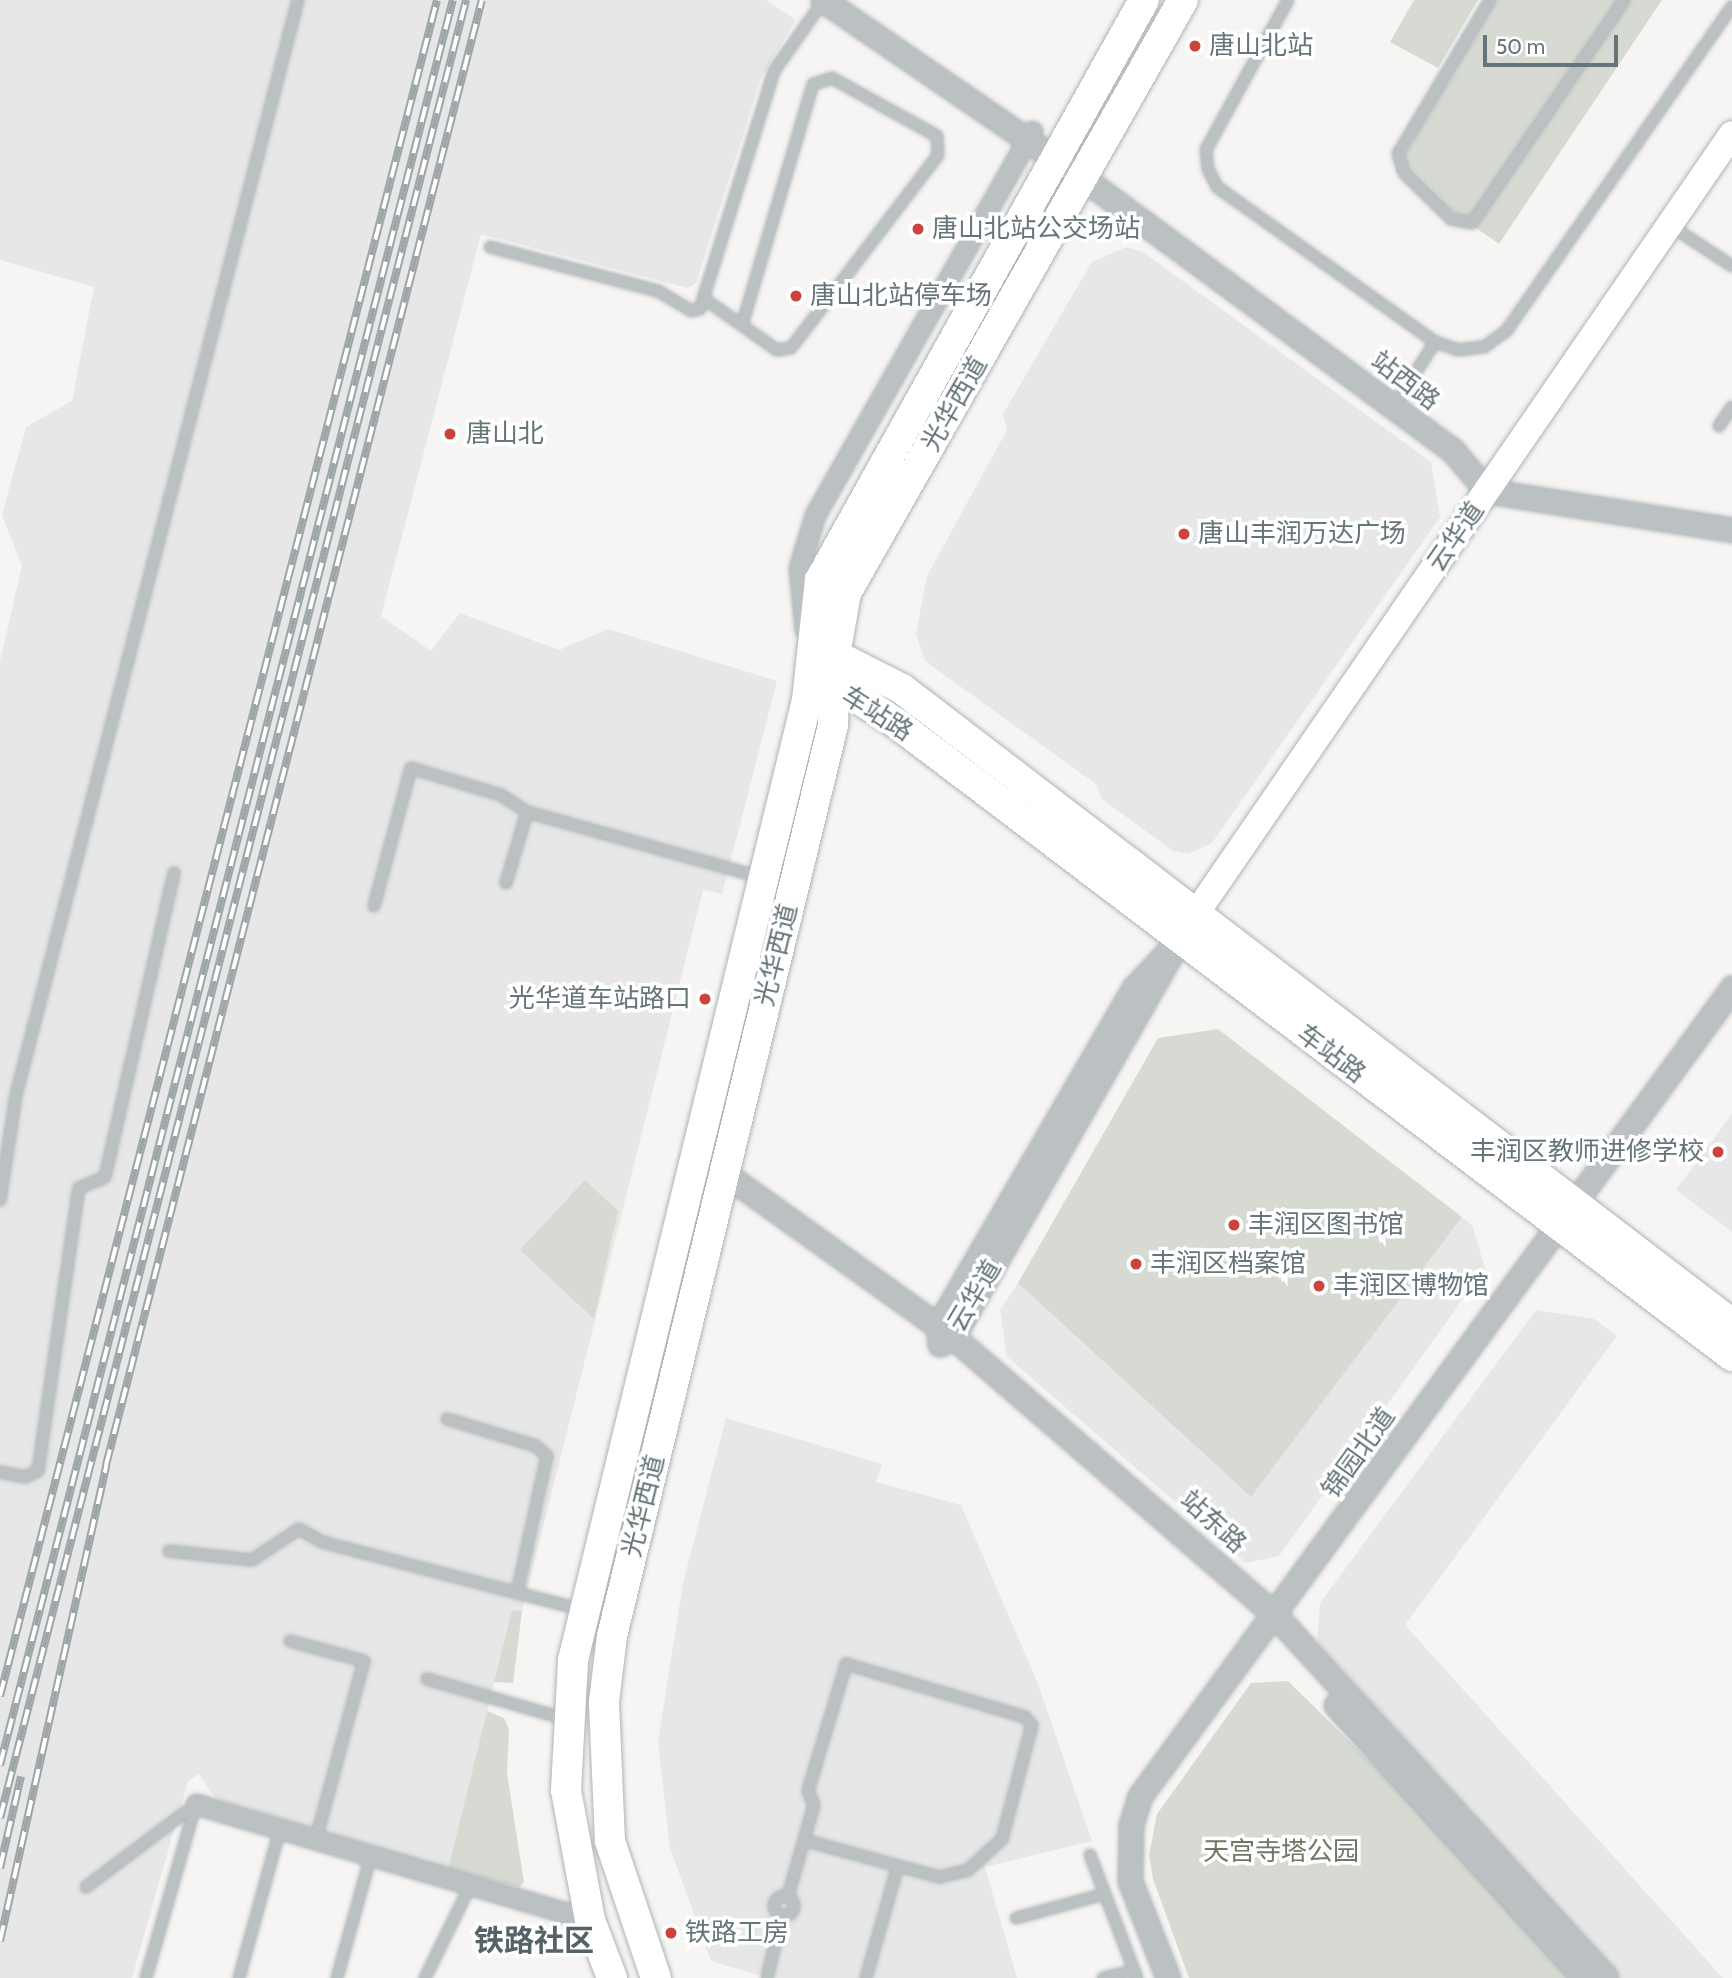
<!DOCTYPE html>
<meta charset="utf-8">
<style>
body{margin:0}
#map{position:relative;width:1732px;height:1978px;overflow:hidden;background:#f6f5f3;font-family:Cabin,"Noto Sans SC",sans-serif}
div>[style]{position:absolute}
.built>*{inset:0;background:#e6e7e6}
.green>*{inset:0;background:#d7dad3}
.roads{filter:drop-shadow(0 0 2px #aeb4b7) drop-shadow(0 0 2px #aeb4b7)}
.service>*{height:10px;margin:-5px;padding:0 5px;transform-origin:5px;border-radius:5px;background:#bbc0c2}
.service>.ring{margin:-5px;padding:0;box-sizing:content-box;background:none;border:10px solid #bbc0c2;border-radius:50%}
.minor>*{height:19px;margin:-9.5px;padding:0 9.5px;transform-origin:9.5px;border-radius:9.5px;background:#bbc0c2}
.tertiary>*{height:23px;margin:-11.5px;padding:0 11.5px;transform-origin:11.5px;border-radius:11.5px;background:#bbc0c2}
.secondary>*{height:26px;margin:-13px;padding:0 13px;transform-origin:13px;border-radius:13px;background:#fff}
.primary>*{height:30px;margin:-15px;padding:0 15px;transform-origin:15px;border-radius:15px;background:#fff}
.rail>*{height:8px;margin-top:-4px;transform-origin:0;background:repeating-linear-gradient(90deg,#fff 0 16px,#9ea5a8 0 32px);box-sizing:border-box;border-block:2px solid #9ea5a8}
.dots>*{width:19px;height:19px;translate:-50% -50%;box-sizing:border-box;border:4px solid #fff;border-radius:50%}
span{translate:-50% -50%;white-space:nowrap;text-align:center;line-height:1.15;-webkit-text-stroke:7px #fff;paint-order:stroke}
.poi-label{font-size:26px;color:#65757a}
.left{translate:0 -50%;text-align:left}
.right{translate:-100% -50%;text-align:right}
.street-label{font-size:26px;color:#65757a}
.park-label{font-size:26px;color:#6d7867}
.quarter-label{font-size:30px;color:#556266;font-weight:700}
.scale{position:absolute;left:1483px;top:35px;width:135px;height:32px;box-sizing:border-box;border:4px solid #65757a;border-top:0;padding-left:9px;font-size:21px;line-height:24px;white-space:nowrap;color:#65757a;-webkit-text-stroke:5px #fff;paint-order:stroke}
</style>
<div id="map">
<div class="built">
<div style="clip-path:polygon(0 0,766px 0,796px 20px,761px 78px,696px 283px,688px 288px,481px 234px,381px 616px,431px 651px,460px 613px,559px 650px,608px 629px,777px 681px,722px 894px,703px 890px,522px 1611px,512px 1610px,448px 1869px,215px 1798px,199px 1774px,188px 1781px,132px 1978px,0 1978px,0 661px,22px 566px,2px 515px,26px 427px,72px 401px,94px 287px,0 260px)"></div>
<div style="clip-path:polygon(1126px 247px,1143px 252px,1431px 462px,1440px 517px,1212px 843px,1188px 854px,1173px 851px,1102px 799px,1096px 784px,925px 661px,916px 634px,927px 576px,1007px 430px,1003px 414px,1092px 262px)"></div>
<div style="clip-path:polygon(1732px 1114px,1732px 1232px,1676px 1190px)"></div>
<div style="clip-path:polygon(1462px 1217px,1472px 1225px,1485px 1268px,1279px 1556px,1246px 1563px,1007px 1357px,1000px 1310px,1018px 1283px,1251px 1497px)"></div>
<div style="clip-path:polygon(1536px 1310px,1594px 1319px,1617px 1336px,1405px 1625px,1723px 1978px,1620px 1978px,1317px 1640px,1320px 1603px)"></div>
<div style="clip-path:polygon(726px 1418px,882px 1464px,876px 1482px,961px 1505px,1038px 1684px,1092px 1841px,985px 1867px,1017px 1978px,768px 1978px,711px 1961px,670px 1848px,658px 1742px,683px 1583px)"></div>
</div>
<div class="green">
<div style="clip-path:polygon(1414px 0,1478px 0,1438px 68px,1390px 42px)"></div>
<div style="clip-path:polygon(1494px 0,1662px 0,1499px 244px,1395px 171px)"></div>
<div style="clip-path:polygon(1218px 1029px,1462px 1217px,1251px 1497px,1018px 1283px,1158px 1038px)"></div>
<div style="clip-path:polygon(585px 1180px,618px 1211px,594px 1319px,520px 1250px)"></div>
<div style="clip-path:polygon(512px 1610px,522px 1611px,513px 1683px,494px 1682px)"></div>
<div style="clip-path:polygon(1288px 1681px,1422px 1813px,1570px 1978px,1189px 1978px,1153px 1879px,1149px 1855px,1157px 1814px,1251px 1683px)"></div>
<div style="clip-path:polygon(487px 1711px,504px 1718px,509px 1729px,507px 1773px,524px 1883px,519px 1887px,448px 1869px)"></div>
</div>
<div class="roads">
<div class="service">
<div style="left:1288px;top:0;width:171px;rotate:118.7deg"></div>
<div style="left:1206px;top:150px;width:19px;rotate:84deg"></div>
<div style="left:1208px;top:169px;width:20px;rotate:63deg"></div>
<div style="left:1217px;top:187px;width:267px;rotate:35.4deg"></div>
<div style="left:1490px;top:0;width:179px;rotate:120.9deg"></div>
<div style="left:1398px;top:154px;width:20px;rotate:72deg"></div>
<div style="left:1404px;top:173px;width:66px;rotate:44.4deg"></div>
<div style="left:1451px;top:219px;width:21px;rotate:11deg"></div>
<div style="left:1472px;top:223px;width:270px;rotate:-55.7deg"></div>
<div style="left:1671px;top:226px;width:73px;rotate:33.3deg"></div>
<div style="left:490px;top:247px;width:174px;rotate:14.7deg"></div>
<div style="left:658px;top:291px;width:39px;rotate:31deg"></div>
<div style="left:691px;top:311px;width:9px;rotate:-13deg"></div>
<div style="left:700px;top:309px;width:249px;rotate:-72.7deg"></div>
<div style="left:774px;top:71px;width:85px;rotate:-55deg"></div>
<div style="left:706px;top:300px;width:87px;rotate:35.2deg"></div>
<div style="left:777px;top:350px;width:14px;rotate:-8deg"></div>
<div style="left:791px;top:348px;width:243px;rotate:-52.7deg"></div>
<div style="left:938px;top:155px;width:19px;rotate:-93deg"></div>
<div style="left:937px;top:136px;width:120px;rotate:-151.1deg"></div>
<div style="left:832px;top:78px;width:20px;rotate:162deg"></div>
<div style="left:813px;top:84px;width:251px;rotate:106.4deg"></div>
<div style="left:1394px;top:407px;width:77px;rotate:-57.8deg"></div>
<div style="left:1435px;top:342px;width:24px;rotate:19deg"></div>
<div style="left:1458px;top:350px;width:26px;rotate:-7deg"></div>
<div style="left:1484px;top:347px;width:29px;rotate:-36deg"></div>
<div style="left:1507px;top:330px;width:394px;rotate:-55.2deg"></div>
<div style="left:1719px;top:426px;width:23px;rotate:-56deg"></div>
<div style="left:506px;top:883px;width:74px;rotate:-73.5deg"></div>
<div style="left:374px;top:906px;width:143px;rotate:-75deg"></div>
<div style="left:411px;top:768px;width:94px;rotate:16.7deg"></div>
<div style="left:501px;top:795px;width:31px;rotate:33deg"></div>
<div style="left:527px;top:812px;width:242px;rotate:15.6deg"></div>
<div style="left:0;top:1200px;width:106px;rotate:-81.3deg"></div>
<div style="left:16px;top:1095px;width:1131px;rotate:-75.56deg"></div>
<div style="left:447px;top:1419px;width:93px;rotate:16.9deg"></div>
<div style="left:536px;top:1446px;width:15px;rotate:42deg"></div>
<div style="left:547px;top:1456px;width:140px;rotate:102.4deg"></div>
<div style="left:0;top:1472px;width:25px;rotate:11deg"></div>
<div style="left:25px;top:1477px;width:14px;rotate:-25deg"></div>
<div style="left:38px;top:1471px;width:286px;rotate:-81.8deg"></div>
<div style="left:79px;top:1188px;width:28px;rotate:-23deg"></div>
<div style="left:105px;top:1177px;width:312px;rotate:-77.2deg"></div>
<div style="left:169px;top:1551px;width:83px;rotate:6.2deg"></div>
<div style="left:252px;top:1560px;width:56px;rotate:-33.4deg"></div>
<div style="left:299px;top:1529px;width:26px;rotate:29deg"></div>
<div style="left:322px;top:1542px;width:270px;rotate:14.6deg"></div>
<div style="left:290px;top:1641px;width:77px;rotate:15.1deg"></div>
<div style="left:364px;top:1661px;width:184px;rotate:105.1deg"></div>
<div style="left:427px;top:1679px;width:145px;rotate:16.1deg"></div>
<div style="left:1090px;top:1855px;width:132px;rotate:69.1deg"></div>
<div style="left:86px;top:1887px;width:138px;rotate:-37deg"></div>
<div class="ring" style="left:774px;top:1896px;width:10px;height:10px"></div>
<div style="left:788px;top:1896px;width:95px;rotate:-74.1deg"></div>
<div style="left:814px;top:1805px;width:15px;rotate:-113deg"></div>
<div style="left:808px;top:1791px;width:133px;rotate:-73.3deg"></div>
<div style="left:846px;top:1664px;width:187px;rotate:16.5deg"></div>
<div style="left:1025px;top:1717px;width:11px;rotate:49deg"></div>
<div style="left:1032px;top:1725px;width:118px;rotate:104.7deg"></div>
<div style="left:1002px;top:1839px;width:46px;rotate:137.6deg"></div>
<div style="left:968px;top:1870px;width:30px;rotate:166deg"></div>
<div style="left:939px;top:1877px;width:140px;rotate:-164.7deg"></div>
<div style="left:1016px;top:1918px;width:92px;rotate:-15.1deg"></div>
<div style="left:146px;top:1978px;width:181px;rotate:-74deg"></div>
<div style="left:239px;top:1978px;width:155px;rotate:-74.6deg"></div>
<div style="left:337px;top:1978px;width:128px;rotate:-74.5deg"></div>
<div style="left:425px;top:1978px;width:105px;rotate:-63.9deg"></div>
<div style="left:767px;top:1978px;width:64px;rotate:-76.4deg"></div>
<div style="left:866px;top:1978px;width:116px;rotate:-74.1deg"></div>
<div style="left:1103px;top:1978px;width:32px;rotate:-14deg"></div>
</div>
<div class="minor">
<div style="left:805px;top:630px;width:62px;rotate:-95.5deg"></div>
<div style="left:799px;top:568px;width:55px;rotate:-73.2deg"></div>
<div style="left:815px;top:515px;width:441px;rotate:-60.5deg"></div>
<div style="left:196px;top:1804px;width:411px;rotate:16.4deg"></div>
</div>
<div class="tertiary">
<div style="left:823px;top:0;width:315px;rotate:34.4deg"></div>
<div style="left:1083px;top:178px;width:460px;rotate:36.4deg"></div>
<div style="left:1453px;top:451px;width:52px;rotate:49.6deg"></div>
<div style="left:1487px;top:491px;width:248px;rotate:9deg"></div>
<div style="left:1179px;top:940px;width:457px;rotate:119.7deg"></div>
<div style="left:953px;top:1337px;width:15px;rotate:152deg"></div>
<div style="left:940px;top:1344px;width:18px;rotate:-96deg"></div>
<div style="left:938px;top:1326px;width:391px;rotate:-59.9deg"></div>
<div style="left:1134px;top:988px;width:66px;rotate:-46.8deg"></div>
<div style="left:724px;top:1173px;width:282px;rotate:35.6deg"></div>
<div style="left:953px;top:1337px;width:425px;rotate:40.8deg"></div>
<div style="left:1275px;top:1615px;width:491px;rotate:47.6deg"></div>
<div style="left:1336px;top:1705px;width:369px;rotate:47.7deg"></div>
<div style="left:1168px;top:1978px;width:104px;rotate:-111.4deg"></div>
<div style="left:1130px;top:1881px;width:56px;rotate:-89deg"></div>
<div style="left:1131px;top:1825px;width:30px;rotate:-73deg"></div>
<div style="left:1140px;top:1796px;width:1002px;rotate:-53.77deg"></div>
</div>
<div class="secondary">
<div style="left:1184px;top:931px;width:967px;rotate:-55.49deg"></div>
</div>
<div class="primary">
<div style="left:818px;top:658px;width:17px;rotate:-10deg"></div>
<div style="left:835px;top:655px;width:75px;rotate:26.9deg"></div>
<div style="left:902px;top:689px;width:1045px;rotate:37.42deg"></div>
<div style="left:825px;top:677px;width:85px;rotate:32.9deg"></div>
<div style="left:896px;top:723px;width:1049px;rotate:37.13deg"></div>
<div style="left:612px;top:1978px;width:62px;rotate:-110.8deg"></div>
<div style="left:590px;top:1920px;width:132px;rotate:-100.5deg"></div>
<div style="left:566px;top:1790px;width:130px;rotate:-86.9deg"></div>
<div style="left:573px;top:1660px;width:988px;rotate:-76.3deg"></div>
<div style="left:807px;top:700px;width:121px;rotate:-83.8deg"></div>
<div style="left:820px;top:580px;width:664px;rotate:-60.81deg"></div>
<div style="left:656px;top:1978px;width:145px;rotate:-108.6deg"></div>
<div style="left:610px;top:1841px;width:139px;rotate:-92.5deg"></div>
<div style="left:604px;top:1702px;width:66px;rotate:-83.1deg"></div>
<div style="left:612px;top:1636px;width:937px;rotate:-76.36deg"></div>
<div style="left:833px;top:725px;width:70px;rotate:-88.4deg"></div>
<div style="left:835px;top:655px;width:63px;rotate:-79.9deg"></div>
<div style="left:846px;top:593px;width:682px;rotate:-60.39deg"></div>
</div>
</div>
<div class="rail">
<div style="left:0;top:1696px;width:1751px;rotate:-75.55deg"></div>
<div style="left:0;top:1765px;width:1822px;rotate:-75.61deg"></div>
<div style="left:0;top:1818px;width:1877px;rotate:-75.62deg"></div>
<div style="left:0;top:1868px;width:94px;rotate:-77.1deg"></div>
<div style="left:0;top:1941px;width:488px;rotate:-77.4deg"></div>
<div style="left:106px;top:1465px;width:1512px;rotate:-75.61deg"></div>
</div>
<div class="dots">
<div style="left:1195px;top:46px;background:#cc423c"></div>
<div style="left:918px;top:229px;background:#cc423c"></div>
<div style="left:796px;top:296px;background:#cc423c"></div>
<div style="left:450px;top:434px;background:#cc423c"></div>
<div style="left:1184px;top:534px;background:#cc423c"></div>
<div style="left:705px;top:999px;background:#cc423c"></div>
<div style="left:1718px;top:1152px;background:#cc423c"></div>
<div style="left:1234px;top:1225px;background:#cc423c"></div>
<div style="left:1136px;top:1264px;background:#cc423c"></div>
<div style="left:1319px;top:1286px;background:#cc423c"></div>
<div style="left:671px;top:1933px;background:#cc423c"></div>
</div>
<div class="poi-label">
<span class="left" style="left:1209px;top:46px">唐山北站</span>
<span class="left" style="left:932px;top:229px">唐山北站公交场站</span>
<span class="left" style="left:810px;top:296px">唐山北站停车场</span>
<span class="left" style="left:466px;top:434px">唐山北</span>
<span class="left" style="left:1198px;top:534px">唐山丰润万达广场</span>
<span class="right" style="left:691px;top:999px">光华道车站路口</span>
<span class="right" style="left:1704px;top:1152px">丰润区教师进修学校</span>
<span class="left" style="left:1248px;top:1225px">丰润区图书馆</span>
<span class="left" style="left:1150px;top:1264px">丰润区档案馆</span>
<span class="left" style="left:1333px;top:1286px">丰润区博物馆</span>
<span class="left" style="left:685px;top:1933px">铁路工房</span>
</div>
<div class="street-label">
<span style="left:1405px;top:381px;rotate:37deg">站西路</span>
<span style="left:955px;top:404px;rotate:-60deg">光华西道</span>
<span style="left:1456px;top:537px;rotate:-55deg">云华道</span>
<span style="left:877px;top:714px;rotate:32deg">车站路</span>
<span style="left:777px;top:955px;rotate:-76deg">光华西道</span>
<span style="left:1331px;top:1054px;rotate:37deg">车站路</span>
<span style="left:975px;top:1296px;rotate:-59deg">云华道</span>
<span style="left:1359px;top:1453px;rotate:-54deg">锦园北道</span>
<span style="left:644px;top:1506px;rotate:-76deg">光华西道</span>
<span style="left:1213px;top:1522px;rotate:42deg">站东路</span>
</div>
<div class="park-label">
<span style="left:1281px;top:1852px">天宫寺塔公园</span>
</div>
<div class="quarter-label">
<span style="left:534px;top:1941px">铁路社区</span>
</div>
<div class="scale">50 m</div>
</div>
